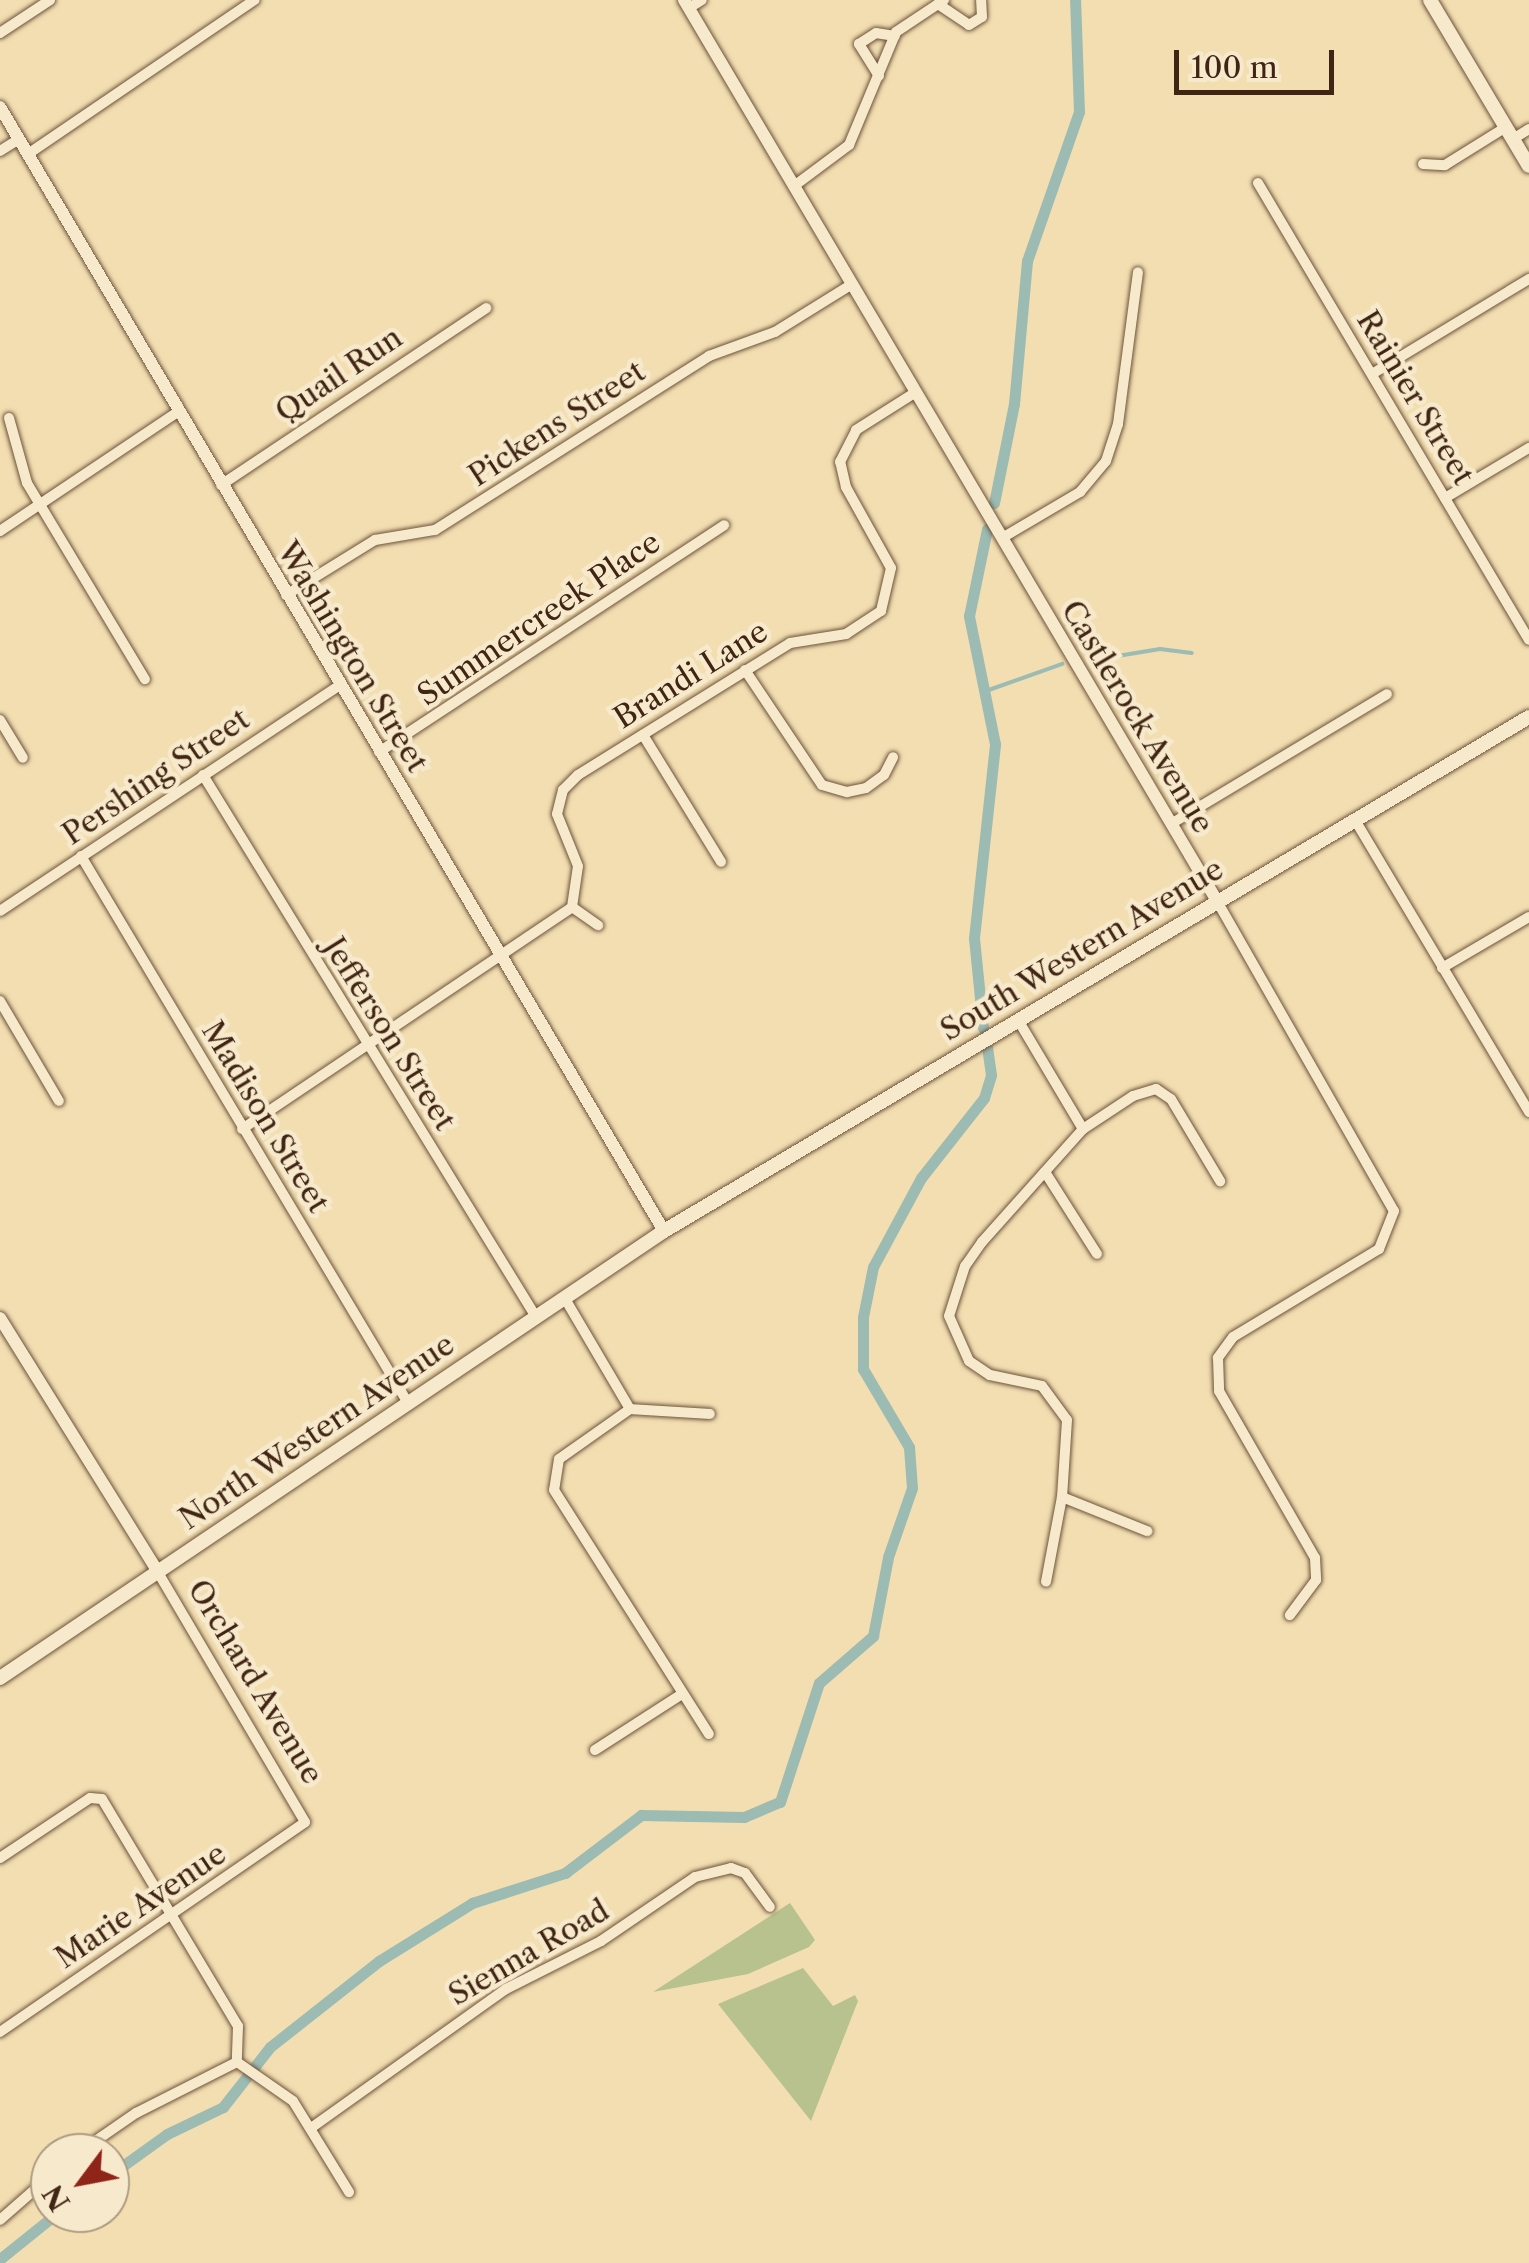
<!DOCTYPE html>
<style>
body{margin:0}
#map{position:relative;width:1529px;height:2263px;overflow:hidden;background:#f2deb1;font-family:"Libre Caslon Text",serif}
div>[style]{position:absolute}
.green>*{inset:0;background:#b7c28e}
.stream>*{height:4px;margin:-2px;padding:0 2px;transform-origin:2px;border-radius:2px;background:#9cbbb3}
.canal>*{height:11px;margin:-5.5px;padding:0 5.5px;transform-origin:5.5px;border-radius:5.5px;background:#9cbbb3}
.roads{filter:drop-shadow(0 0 2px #6d533b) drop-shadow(0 0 2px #6d533b)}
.minor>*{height:10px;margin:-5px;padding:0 5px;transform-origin:5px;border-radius:5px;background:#f7eacc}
.tertiary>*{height:12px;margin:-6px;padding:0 6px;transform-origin:6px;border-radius:6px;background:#f7eacc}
.secondary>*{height:14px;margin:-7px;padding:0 7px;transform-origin:7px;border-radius:7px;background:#f7eacc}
span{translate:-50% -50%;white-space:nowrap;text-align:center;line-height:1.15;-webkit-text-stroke:9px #f7eacc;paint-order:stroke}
.street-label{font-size:30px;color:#412514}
.north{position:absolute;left:30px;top:2133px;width:100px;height:100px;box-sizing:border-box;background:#f7eacc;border:2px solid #ae9b82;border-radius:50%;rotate:238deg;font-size:28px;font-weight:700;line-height:40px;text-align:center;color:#412514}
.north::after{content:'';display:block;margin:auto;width:35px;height:45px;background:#8f2418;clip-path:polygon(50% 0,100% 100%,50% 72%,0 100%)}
.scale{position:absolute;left:1174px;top:50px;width:160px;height:45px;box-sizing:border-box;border:5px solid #412514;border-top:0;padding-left:12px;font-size:30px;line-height:35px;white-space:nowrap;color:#412514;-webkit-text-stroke:8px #f7eacc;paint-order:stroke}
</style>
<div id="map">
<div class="green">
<div style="clip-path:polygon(790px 1903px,815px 1940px,809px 1947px,748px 1974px,653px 1992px)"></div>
<div style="clip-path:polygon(803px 1968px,833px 2006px,855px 1995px,858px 2001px,811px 2121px,718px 2004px)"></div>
</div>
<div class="stream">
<div style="left:1093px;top:660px;width:68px;rotate:-9.3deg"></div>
<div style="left:1160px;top:649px;width:32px;rotate:7deg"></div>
<div style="left:986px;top:691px;width:81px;rotate:-19.6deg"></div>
</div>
<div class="canal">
<div style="left:994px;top:503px;width:101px;rotate:-78.6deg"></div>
<div style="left:1014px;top:404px;width:144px;rotate:-84.8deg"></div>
<div style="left:1027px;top:261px;width:158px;rotate:-70.8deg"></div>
<div style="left:1079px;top:112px;width:112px;rotate:-92deg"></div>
<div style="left:983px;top:1028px;width:90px;rotate:-95.7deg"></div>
<div style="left:974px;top:938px;width:195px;rotate:-83.8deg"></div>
<div style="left:995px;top:744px;width:131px;rotate:-101.5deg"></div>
<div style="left:969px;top:616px;width:89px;rotate:-78.3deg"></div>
<div style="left:110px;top:2175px;width:70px;rotate:-35.7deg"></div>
<div style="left:167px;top:2134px;width:62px;rotate:-25.7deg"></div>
<div style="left:223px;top:2107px;width:76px;rotate:-51.9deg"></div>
<div style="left:270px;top:2047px;width:139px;rotate:-38.3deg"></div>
<div style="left:379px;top:1961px;width:110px;rotate:-31.9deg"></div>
<div style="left:472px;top:1903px;width:98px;rotate:-17.9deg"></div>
<div style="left:565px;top:1873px;width:96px;rotate:-37.3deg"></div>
<div style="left:641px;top:1815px;width:103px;rotate:1.1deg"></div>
<div style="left:744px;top:1817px;width:39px;rotate:-23deg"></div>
<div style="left:780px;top:1802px;width:125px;rotate:-71.9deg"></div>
<div style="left:819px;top:1683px;width:72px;rotate:-41deg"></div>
<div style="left:873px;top:1636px;width:80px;rotate:-79.2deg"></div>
<div style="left:888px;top:1557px;width:73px;rotate:-70.8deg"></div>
<div style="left:912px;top:1488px;width:41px;rotate:-94.2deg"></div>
<div style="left:909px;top:1447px;width:91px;rotate:-120.5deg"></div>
<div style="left:863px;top:1369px;width:52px;rotate:-90deg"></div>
<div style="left:863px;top:1317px;width:51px;rotate:-78.7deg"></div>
<div style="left:873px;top:1267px;width:101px;rotate:-61.7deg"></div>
<div style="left:921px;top:1178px;width:102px;rotate:-51.8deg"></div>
<div style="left:984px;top:1098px;width:24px;rotate:-73deg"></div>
<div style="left:991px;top:1075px;width:28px;rotate:-98deg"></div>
<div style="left:0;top:2259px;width:73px;rotate:-38.9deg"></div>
</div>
<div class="roads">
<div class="minor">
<div style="left:938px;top:4px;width:37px;rotate:34deg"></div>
<div style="left:969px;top:25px;width:15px;rotate:-32deg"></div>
<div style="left:982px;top:17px;width:17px;rotate:-93deg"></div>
<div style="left:689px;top:8px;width:15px;rotate:-32deg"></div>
<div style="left:0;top:33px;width:60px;rotate:-33.4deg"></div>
<div style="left:879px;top:76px;width:38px;rotate:-122deg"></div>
<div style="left:859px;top:44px;width:20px;rotate:-33deg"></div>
<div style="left:876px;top:33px;width:19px;rotate:9deg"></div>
<div style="left:1513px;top:139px;width:19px;rotate:-32deg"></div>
<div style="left:0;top:151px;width:22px;rotate:-32deg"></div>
<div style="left:28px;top:154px;width:274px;rotate:-34.2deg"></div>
<div style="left:1423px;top:164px;width:22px;rotate:3deg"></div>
<div style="left:1445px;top:165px;width:72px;rotate:-31.9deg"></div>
<div style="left:1258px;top:183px;width:531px;rotate:59.33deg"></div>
<div style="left:794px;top:186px;width:69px;rotate:-36.7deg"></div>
<div style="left:849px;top:145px;width:122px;rotate:-67.4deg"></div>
<div style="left:896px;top:32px;width:58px;rotate:-33.7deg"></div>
<div style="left:1372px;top:374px;width:184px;rotate:-31.2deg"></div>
<div style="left:9px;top:418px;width:67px;rotate:74.5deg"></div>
<div style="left:27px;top:483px;width:229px;rotate:59deg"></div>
<div style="left:221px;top:485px;width:319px;rotate:-33.7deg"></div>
<div style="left:1445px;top:498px;width:98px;rotate:-30.8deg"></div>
<div style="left:0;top:531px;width:214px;rotate:-33.8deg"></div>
<div style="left:1002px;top:538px;width:91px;rotate:-30.5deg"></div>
<div style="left:1080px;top:492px;width:40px;rotate:-50deg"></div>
<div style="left:1106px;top:461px;width:39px;rotate:-72deg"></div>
<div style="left:1118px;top:424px;width:153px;rotate:-82.5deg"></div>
<div style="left:286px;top:595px;width:105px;rotate:-31.7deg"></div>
<div style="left:375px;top:540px;width:61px;rotate:-9.5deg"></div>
<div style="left:435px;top:530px;width:325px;rotate:-32.4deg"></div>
<div style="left:709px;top:356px;width:70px;rotate:-20deg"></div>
<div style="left:775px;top:332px;width:91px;rotate:-31.9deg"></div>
<div style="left:745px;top:670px;width:138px;rotate:56.2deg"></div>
<div style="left:822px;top:785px;width:26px;rotate:16deg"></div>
<div style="left:847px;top:792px;width:19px;rotate:-12deg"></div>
<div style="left:866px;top:788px;width:22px;rotate:-36deg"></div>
<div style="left:884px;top:775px;width:20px;rotate:-63deg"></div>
<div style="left:0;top:720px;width:44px;rotate:58.8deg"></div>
<div style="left:643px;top:735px;width:149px;rotate:58.4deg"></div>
<div style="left:379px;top:752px;width:413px;rotate:-33.3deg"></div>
<div style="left:203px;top:775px;width:636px;rotate:58.43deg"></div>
<div style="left:1355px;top:820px;width:340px;rotate:59.2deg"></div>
<div style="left:1171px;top:824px;width:252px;rotate:-31deg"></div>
<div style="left:81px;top:856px;width:637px;rotate:59.13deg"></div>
<div style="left:1217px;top:901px;width:357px;rotate:60.3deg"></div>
<div style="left:1394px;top:1211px;width:41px;rotate:111.5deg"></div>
<div style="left:1379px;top:1249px;width:170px;rotate:148.9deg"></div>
<div style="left:1233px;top:1337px;width:26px;rotate:126deg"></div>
<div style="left:1218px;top:1358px;width:33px;rotate:88deg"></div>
<div style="left:1219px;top:1391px;width:193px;rotate:60.1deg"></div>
<div style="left:1315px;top:1558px;width:22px;rotate:87deg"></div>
<div style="left:1316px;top:1580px;width:44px;rotate:126.6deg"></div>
<div style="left:572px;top:907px;width:32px;rotate:35deg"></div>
<div style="left:0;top:911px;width:408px;rotate:-33.6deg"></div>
<div style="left:1442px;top:968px;width:101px;rotate:-30.4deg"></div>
<div style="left:0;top:1001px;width:116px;rotate:59.5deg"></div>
<div style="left:1018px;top:1020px;width:127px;rotate:59.2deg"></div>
<div style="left:1083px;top:1129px;width:152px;rotate:131.8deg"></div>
<div style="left:982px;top:1242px;width:29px;rotate:125deg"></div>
<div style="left:965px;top:1266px;width:52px;rotate:107.7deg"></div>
<div style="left:949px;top:1316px;width:49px;rotate:66deg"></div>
<div style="left:969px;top:1361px;width:25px;rotate:34deg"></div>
<div style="left:990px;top:1375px;width:53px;rotate:11.9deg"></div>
<div style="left:1042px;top:1386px;width:42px;rotate:53.7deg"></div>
<div style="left:1067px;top:1420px;width:77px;rotate:93.7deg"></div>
<div style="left:1062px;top:1497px;width:86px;rotate:100.7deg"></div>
<div style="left:242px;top:1129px;width:398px;rotate:-33.9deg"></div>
<div style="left:572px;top:907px;width:41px;rotate:-81.7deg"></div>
<div style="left:578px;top:866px;width:56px;rotate:-112deg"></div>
<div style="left:557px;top:814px;width:25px;rotate:-76deg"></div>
<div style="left:563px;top:790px;width:21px;rotate:-45deg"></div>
<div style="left:578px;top:775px;width:250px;rotate:-31.9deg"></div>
<div style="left:790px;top:643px;width:57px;rotate:-9.1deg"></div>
<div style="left:846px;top:634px;width:42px;rotate:-33.3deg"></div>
<div style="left:881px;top:611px;width:44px;rotate:-76.9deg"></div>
<div style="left:891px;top:568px;width:93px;rotate:-119.1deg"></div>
<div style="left:846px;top:487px;width:26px;rotate:-103deg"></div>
<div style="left:840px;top:462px;width:36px;rotate:-63deg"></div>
<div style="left:856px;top:430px;width:71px;rotate:-32.3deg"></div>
<div style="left:1083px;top:1129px;width:60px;rotate:-33.4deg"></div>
<div style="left:1133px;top:1096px;width:24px;rotate:-17deg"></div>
<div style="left:1156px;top:1089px;width:18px;rotate:34deg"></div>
<div style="left:1171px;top:1099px;width:96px;rotate:59.1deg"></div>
<div style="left:1045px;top:1172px;width:97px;rotate:57.6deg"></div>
<div style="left:564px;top:1297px;width:130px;rotate:59.5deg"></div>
<div style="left:630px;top:1409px;width:87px;rotate:144.8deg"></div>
<div style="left:559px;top:1459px;width:31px;rotate:99deg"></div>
<div style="left:554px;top:1490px;width:289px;rotate:57.6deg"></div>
<div style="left:630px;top:1409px;width:80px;rotate:3.6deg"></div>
<div style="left:1062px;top:1497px;width:92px;rotate:21.8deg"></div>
<div style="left:595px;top:1750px;width:103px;rotate:-32.8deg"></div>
<div style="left:0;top:1858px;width:108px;rotate:-33.7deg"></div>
<div style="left:90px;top:1798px;width:12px;rotate:5deg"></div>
<div style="left:102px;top:1799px;width:265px;rotate:59.1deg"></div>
<div style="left:238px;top:2026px;width:36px;rotate:92deg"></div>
<div style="left:237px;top:2062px;width:113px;rotate:153.2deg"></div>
<div style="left:136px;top:2113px;width:70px;rotate:145.4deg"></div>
<div style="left:0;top:2032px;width:370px;rotate:-34.5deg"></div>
<div style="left:305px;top:1822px;width:290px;rotate:-120.5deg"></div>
<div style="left:237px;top:2062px;width:68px;rotate:34.9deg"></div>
<div style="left:293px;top:2101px;width:107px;rotate:58.4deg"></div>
<div style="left:311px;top:2128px;width:239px;rotate:-35.5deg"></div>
<div style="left:506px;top:1989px;width:106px;rotate:-26.8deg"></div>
<div style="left:601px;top:1941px;width:114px;rotate:-34.2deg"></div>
<div style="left:695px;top:1877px;width:37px;rotate:-14deg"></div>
<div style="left:731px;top:1868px;width:15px;rotate:20deg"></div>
<div style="left:745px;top:1873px;width:42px;rotate:53.7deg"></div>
<div style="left:0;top:2220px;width:67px;rotate:-41.3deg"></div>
</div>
<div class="tertiary">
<div style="left:684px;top:0;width:1047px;rotate:59.39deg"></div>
<div style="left:0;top:107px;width:1305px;rotate:59.43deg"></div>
<div style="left:0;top:1318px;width:299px;rotate:58.1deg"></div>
</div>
<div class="secondary">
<div style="left:1430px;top:0;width:193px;rotate:59.2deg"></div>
<div style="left:0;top:1678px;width:800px;rotate:-33.95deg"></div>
<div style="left:664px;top:1231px;width:1006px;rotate:-30.72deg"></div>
</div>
</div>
<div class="street-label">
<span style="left:339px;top:375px;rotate:-34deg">Quail Run</span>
<span style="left:1415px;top:398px;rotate:59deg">Rainier Street</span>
<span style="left:557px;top:424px;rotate:-33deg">Pickens Street</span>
<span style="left:539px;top:619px;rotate:-34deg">Summercreek Place</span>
<span style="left:352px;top:657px;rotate:59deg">Washington Street</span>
<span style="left:691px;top:675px;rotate:-32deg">Brandi Lane</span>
<span style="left:1137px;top:717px;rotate:59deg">Castlerock Avenue</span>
<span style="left:156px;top:777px;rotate:-34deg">Pershing Street</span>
<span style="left:1082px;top:950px;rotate:-31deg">South Western Avenue</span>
<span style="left:389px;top:1034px;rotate:58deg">Jefferson Street</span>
<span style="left:265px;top:1117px;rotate:59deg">Madison Street</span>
<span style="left:317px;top:1432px;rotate:-34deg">North Western Avenue</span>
<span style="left:255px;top:1682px;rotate:59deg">Orchard Avenue</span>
<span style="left:141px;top:1906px;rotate:-34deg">Marie Avenue</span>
<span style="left:529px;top:1953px;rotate:-30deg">Sienna Road</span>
</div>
<div class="north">N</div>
<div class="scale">100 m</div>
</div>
